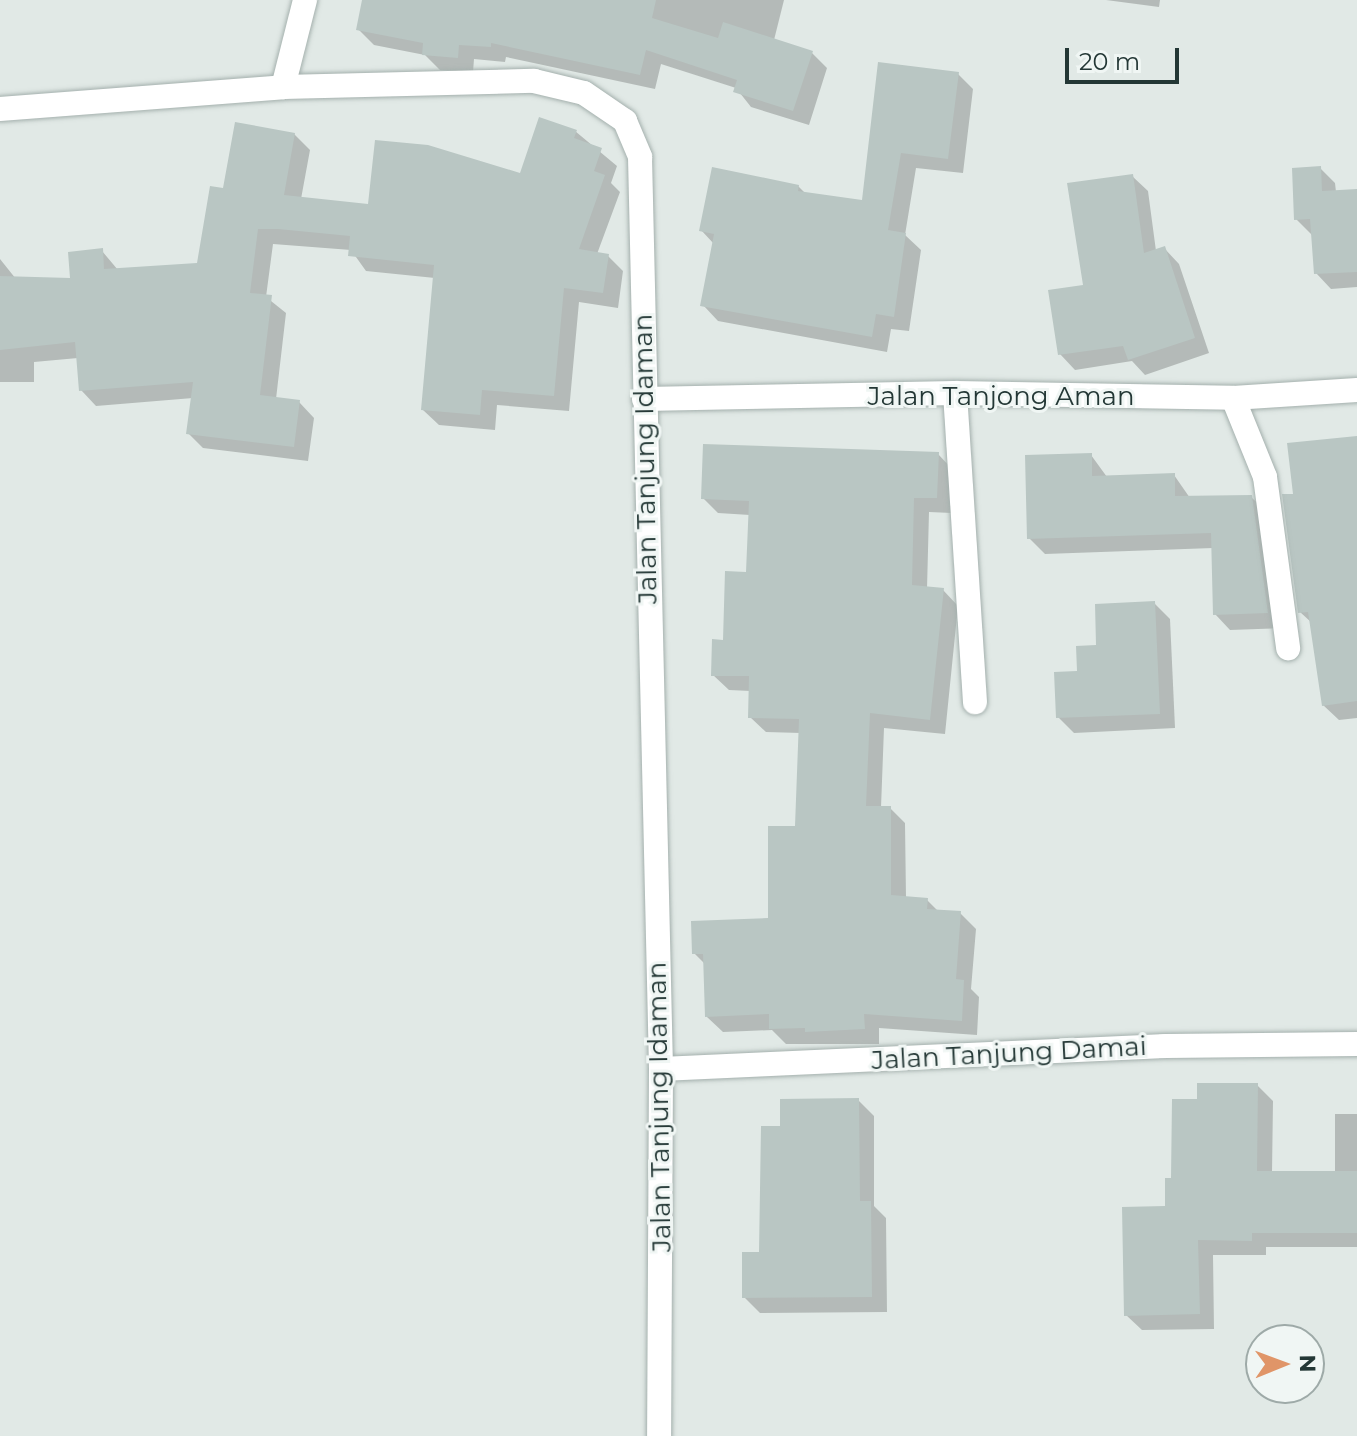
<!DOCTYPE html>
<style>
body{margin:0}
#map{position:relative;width:1357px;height:1436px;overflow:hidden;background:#e1e9e6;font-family:Montserrat,sans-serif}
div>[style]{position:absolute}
.shadow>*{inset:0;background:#0003}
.building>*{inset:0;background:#b9c6c3}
.roads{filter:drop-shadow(0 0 2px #a4b0ad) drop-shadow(0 0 2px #a4b0ad)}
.minor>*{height:24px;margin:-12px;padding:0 12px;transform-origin:12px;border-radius:12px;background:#fff}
span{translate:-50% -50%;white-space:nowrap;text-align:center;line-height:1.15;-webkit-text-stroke:6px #f0f6f4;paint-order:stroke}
.street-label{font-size:26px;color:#233735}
.north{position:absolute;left:1245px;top:1324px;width:80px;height:80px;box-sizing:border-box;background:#f0f6f4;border:2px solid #9eaaa8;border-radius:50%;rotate:89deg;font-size:22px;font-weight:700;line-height:32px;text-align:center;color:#233735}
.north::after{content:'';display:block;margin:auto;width:28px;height:36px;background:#e09568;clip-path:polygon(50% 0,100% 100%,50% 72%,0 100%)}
.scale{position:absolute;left:1065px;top:48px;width:114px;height:36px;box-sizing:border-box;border:4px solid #233735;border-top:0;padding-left:10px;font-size:24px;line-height:28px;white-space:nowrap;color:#233735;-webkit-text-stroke:6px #f0f6f4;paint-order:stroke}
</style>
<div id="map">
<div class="shadow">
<div style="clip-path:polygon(364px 0,784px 0,774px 40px,812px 53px,827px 68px,809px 125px,751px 107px,736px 88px,661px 64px,655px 89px,506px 57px,505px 62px,474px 59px,473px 72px,440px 70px,425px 55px,374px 45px,358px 29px)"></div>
<div style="clip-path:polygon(1106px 0,1160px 0,1159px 7px)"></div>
<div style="clip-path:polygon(958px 74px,973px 89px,963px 173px,916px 168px,905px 235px,921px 250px,909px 331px,891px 329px,887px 352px,718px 321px,703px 305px,714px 244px,701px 230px,798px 186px,806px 194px,864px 203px)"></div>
<div style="clip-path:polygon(575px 131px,617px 166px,611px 183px,620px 192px,597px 254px,608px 256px,623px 271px,618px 308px,579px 302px,569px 411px,497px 405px,495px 430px,439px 425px,423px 410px,435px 278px,366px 271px,351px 250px,273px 244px,266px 297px,286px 313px,276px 399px,299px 402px,314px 418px,308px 461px,203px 448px,188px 433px,193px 398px,96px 406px,81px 390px,78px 358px,34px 362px,34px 382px,0 382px,0 259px,16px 279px,72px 280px,102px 251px,118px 270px,199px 265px,225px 191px,294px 134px,310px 150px,301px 199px,370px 206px,521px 176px)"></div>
<div style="clip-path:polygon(1320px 168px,1335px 183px,1336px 192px,1357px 191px,1357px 287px,1331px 289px,1316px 273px,1312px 235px,1296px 219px)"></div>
<div style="clip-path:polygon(1132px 176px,1148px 191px,1156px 251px,1164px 248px,1179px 264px,1209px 353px,1145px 375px,1132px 361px,1075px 370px,1060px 354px)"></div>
<div style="clip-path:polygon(1357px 438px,1357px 718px,1339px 720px,1323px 705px,1312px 623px,1300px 612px,1295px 496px)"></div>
<div style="clip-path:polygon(938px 454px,953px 470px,952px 513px,929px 512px,927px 589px,943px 590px,958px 606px,945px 734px,884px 728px,881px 808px,890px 808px,905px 823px,906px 898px,927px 900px,939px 912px,960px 913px,976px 929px,971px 989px,979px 997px,977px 1035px,879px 1028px,879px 1044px,786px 1044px,772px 1030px,723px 1032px,707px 1017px,705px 964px,694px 953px,770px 920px,797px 828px,801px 733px,766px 732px,750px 717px,751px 691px,729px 690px,713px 675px,748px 574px,750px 515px,718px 513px,703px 498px)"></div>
<div style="clip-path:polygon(1091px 455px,1107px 477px,1174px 475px,1190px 498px,1251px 497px,1267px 512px,1283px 628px,1230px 630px,1215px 614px,1213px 548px,1045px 554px,1029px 538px)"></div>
<div style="clip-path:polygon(1154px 603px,1170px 619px,1175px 728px,1074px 733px,1058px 717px,1079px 673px,1099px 647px)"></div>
<div style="clip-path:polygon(1257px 1085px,1273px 1101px,1272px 1173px,1335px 1173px,1335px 1114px,1357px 1114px,1357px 1247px,1266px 1247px,1266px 1255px,1213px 1255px,1214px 1329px,1142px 1330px,1126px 1315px,1167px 1208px,1199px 1101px)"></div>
<div style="clip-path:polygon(858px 1100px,874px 1116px,874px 1206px,886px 1218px,887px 1312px,760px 1313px,744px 1297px,761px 1254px)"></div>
</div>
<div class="building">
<div style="clip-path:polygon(362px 0,656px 0,652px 18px,718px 38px,723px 22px,813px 51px,793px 111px,733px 92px,737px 80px,646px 50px,640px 75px,491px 43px,491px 47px,459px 45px,458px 58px,422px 55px,423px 43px,356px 30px)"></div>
<div style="clip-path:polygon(878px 62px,959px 72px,948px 159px,901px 153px,888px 230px,906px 233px,894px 317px,876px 314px,872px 337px,700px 306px,714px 234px,699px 231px,712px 167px,799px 185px,798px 191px,862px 200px)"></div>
<div style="clip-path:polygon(539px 117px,577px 130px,574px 138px,602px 148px,594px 171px,605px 175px,579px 249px,609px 254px,603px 293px,564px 288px,554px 396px,482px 390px,480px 415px,421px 410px,434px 265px,348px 256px,350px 236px,278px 229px,258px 229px,250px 293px,272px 295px,260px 395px,300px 400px,294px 447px,186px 434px,193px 382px,79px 391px,75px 342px,0 350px,0 276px,70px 278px,68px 252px,103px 248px,104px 269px,197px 263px,210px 186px,223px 188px,235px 122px,295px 133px,284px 195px,368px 204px,375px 140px,428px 145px,520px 173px)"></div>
<div style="clip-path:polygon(1321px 166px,1322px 191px,1357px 189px,1357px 272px,1314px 274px,1310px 219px,1294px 220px,1292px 168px)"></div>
<div style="clip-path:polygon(1133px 174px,1144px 253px,1165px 246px,1195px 338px,1128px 360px,1123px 346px,1058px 355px,1048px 290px,1083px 285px,1067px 183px)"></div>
<div style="clip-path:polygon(1357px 436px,1357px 701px,1322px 706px,1308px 612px,1298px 613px,1282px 494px,1293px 494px,1287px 443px)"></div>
<div style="clip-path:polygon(703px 444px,939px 452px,937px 498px,914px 498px,912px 585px,944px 588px,930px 720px,870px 713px,866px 806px,891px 806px,891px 895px,928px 898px,927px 909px,961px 911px,956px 979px,964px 980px,962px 1021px,864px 1014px,865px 1029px,805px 1032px,805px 1028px,769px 1029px,769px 1014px,705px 1017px,703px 954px,692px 954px,691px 921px,768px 918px,768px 826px,795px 826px,799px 719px,748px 718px,749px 676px,711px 676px,712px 639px,723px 640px,725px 571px,746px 572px,749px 501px,701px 499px)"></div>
<div style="clip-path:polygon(1092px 453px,1092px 476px,1175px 473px,1175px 496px,1252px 495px,1268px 613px,1213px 615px,1211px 533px,1027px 539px,1025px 455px)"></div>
<div style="clip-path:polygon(1155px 601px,1160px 714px,1056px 718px,1054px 672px,1077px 671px,1076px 646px,1096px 645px,1095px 604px)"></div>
<div style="clip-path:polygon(1197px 1083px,1258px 1083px,1257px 1171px,1357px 1171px,1357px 1233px,1252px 1233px,1252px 1241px,1198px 1240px,1200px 1314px,1124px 1316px,1122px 1207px,1165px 1206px,1165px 1178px,1171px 1178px,1172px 1099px,1197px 1099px)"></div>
<div style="clip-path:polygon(859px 1098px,860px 1201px,871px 1201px,872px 1297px,742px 1298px,742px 1252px,759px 1252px,761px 1126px,780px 1126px,780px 1099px)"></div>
</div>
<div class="roads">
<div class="minor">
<div style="left:283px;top:87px;width:90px;rotate:-75.8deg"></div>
<div style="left:0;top:109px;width:284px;rotate:-4.4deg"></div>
<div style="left:283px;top:87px;width:251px;rotate:-1.4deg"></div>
<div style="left:534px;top:81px;width:51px;rotate:13.5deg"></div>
<div style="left:584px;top:93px;width:50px;rotate:34.3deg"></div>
<div style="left:625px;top:121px;width:39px;rotate:67deg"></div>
<div style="left:640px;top:157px;width:912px;rotate:88.68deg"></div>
<div style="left:661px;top:1069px;width:367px;rotate:90.3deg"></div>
<div style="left:955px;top:393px;width:310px;rotate:86.3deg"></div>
<div style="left:1233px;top:398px;width:85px;rotate:67.9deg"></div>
<div style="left:1265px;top:477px;width:173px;rotate:82.3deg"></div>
<div style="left:644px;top:399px;width:311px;rotate:-1.1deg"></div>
<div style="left:955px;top:393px;width:278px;rotate:1deg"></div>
<div style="left:1233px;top:398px;width:124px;rotate:-3.7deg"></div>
<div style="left:661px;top:1069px;width:506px;rotate:-2.61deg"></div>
<div style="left:1166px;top:1046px;width:191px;rotate:-0.6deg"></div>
</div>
</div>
<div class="street-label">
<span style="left:1001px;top:397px">Jalan Tanjong Aman</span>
<span style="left:646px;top:459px;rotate:-91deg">Jalan Tanjung Idaman</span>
<span style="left:1009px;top:1054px;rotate:-3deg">Jalan Tanjung Damai</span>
<span style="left:660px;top:1107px;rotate:-91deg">Jalan Tanjung Idaman</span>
</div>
<div class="north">N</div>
<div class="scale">20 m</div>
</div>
